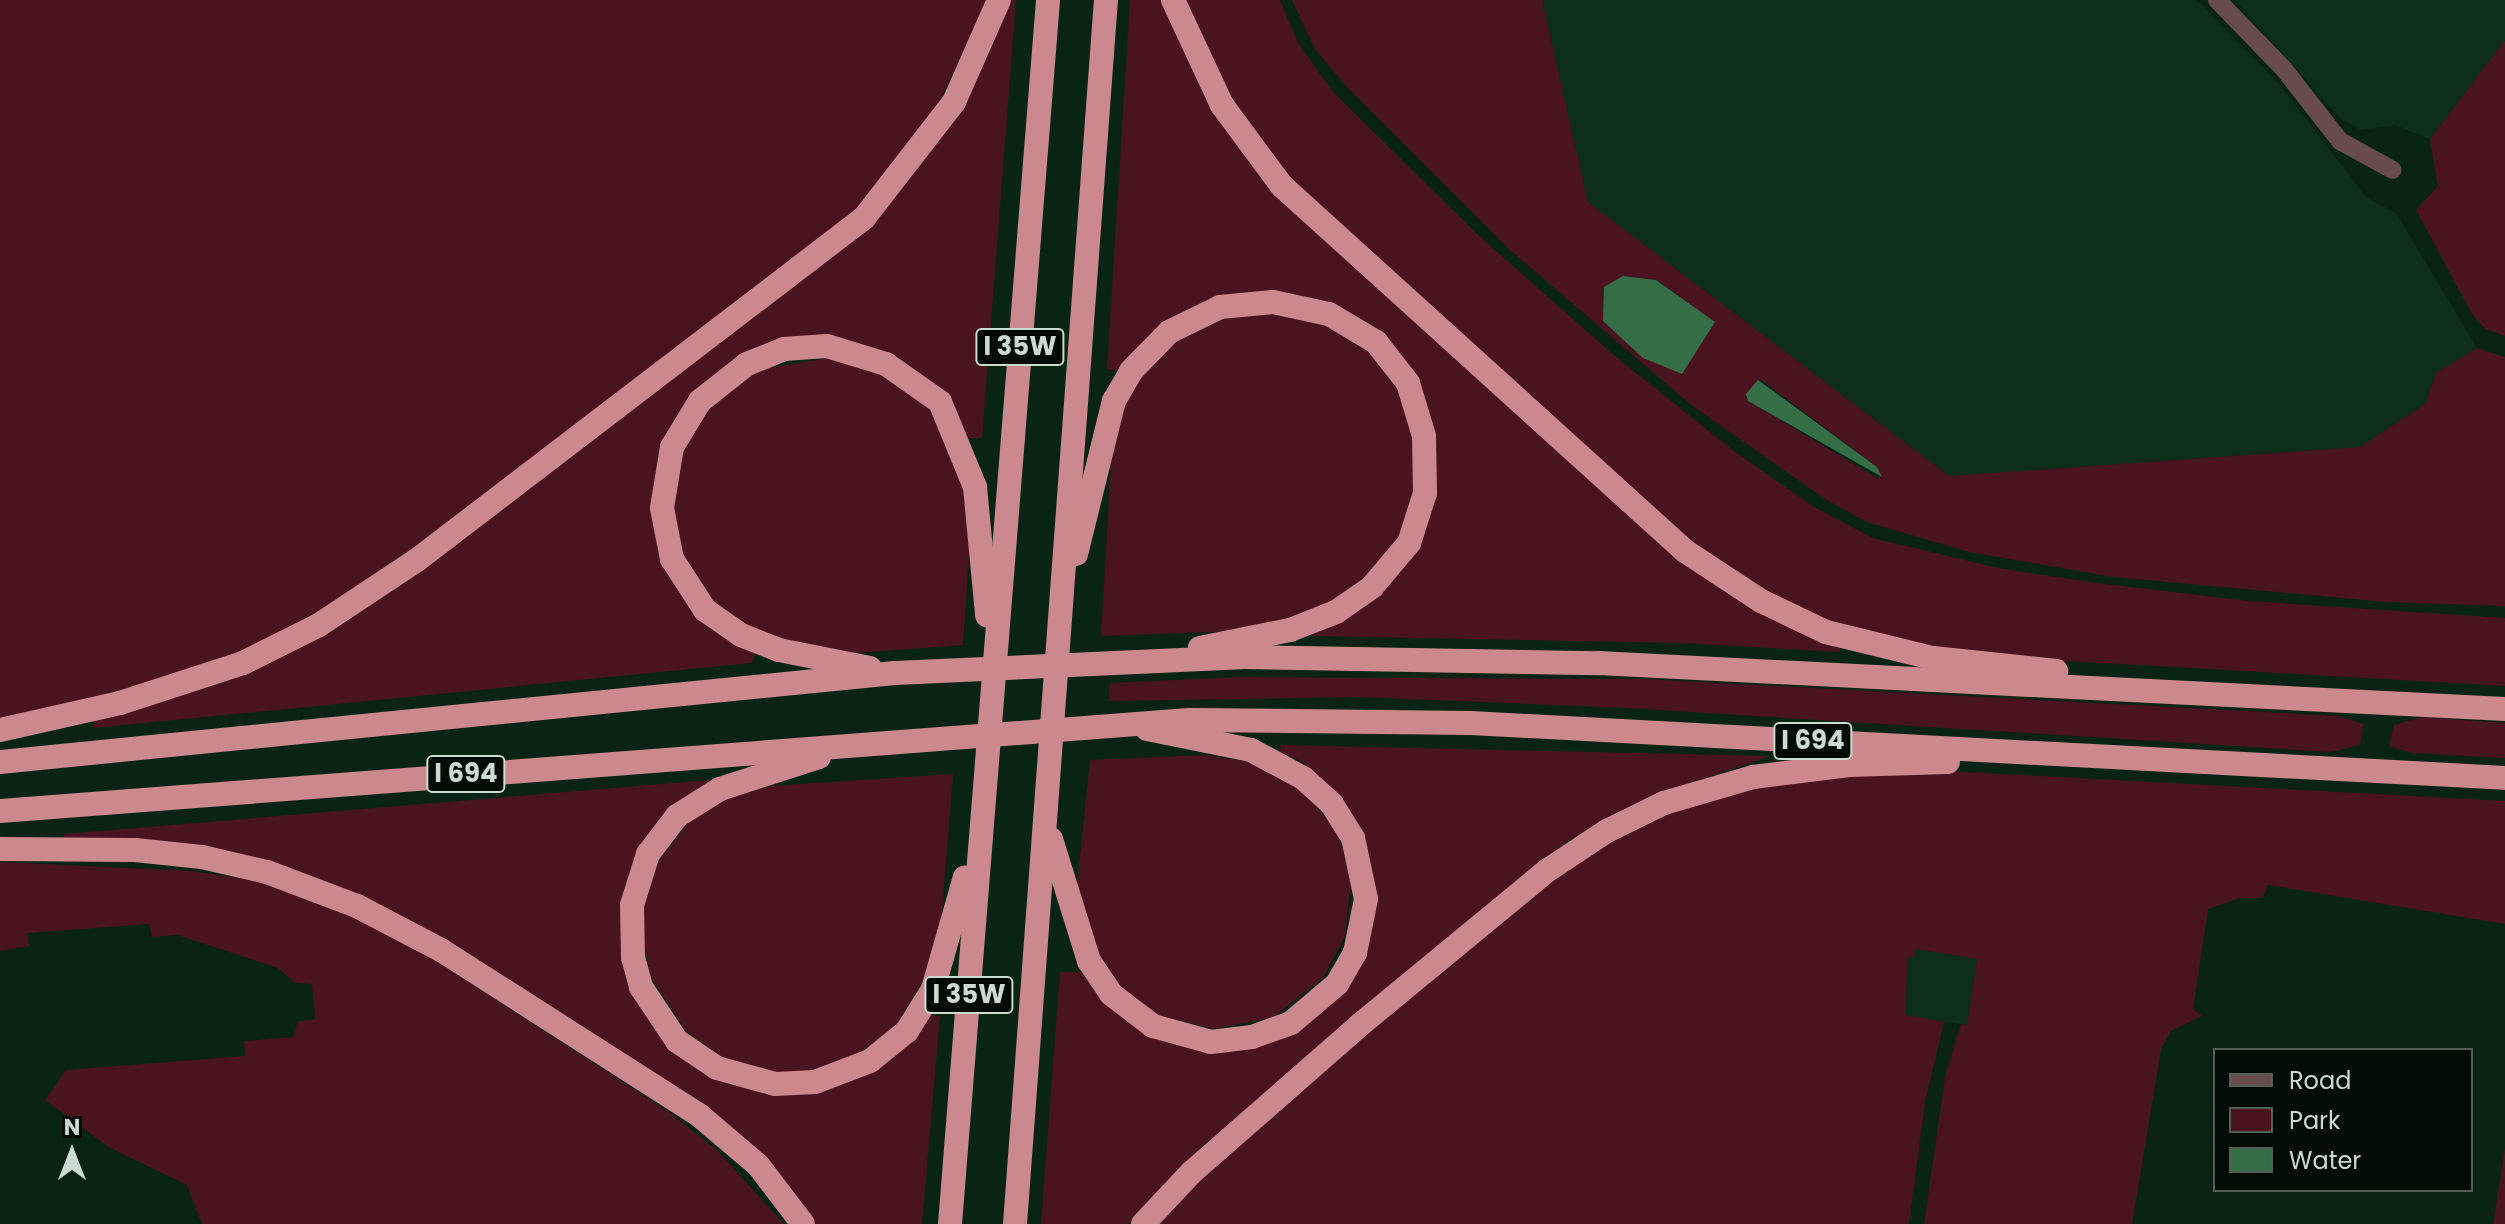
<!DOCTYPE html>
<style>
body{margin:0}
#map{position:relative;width:2505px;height:1224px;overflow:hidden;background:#0a2413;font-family:Poppins,sans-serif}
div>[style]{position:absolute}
.built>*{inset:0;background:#0d2f1a}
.green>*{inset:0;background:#4a141e}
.water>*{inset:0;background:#356d47}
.street>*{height:18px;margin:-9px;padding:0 9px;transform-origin:9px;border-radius:9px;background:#674b4d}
.highway>*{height:24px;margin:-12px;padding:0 12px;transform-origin:12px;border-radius:12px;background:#cc888f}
span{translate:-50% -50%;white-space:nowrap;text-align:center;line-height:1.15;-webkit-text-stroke:7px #030b05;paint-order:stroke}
.shield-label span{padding:2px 6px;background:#030b05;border:2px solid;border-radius:6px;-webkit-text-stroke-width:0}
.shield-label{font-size:26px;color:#cbdbcf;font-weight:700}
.legend{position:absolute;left:2213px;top:1048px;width:260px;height:144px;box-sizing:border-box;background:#030b05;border:2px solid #535e56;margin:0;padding:10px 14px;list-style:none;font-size:24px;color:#cbdbcf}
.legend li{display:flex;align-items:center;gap:16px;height:40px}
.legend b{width:40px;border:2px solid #535e56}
.north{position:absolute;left:32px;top:1112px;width:80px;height:80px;-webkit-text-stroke:6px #030b05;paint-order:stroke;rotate:0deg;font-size:22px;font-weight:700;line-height:32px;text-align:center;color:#cbdbcf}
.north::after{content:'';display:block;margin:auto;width:28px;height:36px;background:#cbdbcf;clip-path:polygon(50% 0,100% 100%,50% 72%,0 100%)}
</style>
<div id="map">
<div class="built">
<div style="clip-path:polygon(1542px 0,2197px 0,2280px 85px,2366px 197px,2396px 213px,2477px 348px,2436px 373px,2425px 404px,2360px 447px,1949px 476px,1588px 202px)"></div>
<div style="clip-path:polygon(2235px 0,2505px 0,2505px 40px,2430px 139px,2395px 125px,2361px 130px,2342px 120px)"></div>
<div style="clip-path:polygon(1916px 949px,1977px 959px,1967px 1025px,1905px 1016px,1908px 956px)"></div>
</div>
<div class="green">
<div style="clip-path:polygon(0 0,988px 0,930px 121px,874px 194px,786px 271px,333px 608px,198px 672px,0 720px)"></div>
<div style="clip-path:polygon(1006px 0,1016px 0,982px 438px,964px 438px,933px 385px,897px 357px,819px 338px,691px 398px,665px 566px,689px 606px,730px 642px,755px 654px,752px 663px,94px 728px,94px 721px,266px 660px,887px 206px)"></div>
<div style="clip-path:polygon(1130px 0,1165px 0,1208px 97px,1660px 543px,1840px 646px,1840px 652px,1681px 643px,1313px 636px,1313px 631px,1361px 607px,1436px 479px,1432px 423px,1425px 401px,1323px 302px,1302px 296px,1250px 292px,1204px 301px,1120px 371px,1107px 369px)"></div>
<div style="clip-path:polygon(1183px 0,1280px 0,1298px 43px,1333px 92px,1479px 236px,1616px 357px,1734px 451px,1814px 507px,1873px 538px,1998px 568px,2097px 583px,2249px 601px,2505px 618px,2505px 686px,1962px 655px,1807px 615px,1700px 553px,1292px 182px,1218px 79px)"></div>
<div style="clip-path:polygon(evenodd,1292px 0,1542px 0,1588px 202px,1949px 476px,2360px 447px,2425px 404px,2436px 373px,2477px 348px,2505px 357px,2505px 606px,2386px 602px,2113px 577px,1969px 552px,1867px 522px,1825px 499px,1690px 404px,1511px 251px,1348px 88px,1315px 49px,1292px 0,1623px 276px,1657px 280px,1715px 325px,1623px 276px,1292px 0,1760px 379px,1877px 467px,1879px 479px,1748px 401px,1760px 379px)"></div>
<div style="clip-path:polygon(2505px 40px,2505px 336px,2485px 329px,2472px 314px,2416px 210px,2438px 186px,2430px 139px)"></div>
<div style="clip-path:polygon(1245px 311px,1313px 318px,1370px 352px,1399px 391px,1410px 412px,1417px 486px,1400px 534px,1369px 579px,1310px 614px,1239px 631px,1101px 636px,1112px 443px,1130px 392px,1164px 348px,1203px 323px)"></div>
<div style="clip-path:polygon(829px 358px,886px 375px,920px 398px,938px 418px,961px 467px,971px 524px,963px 645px,856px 653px,767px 636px,725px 614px,706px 595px,677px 545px,673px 506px,679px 458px,707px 408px,724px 390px,762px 369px)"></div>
<div style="clip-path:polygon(1240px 677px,1642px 679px,2339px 716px,2364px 724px,2360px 745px,2331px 752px,1628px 708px,1358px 697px,1109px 701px,1110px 683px)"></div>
<div style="clip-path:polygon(2422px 717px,2505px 723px,2505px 758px,2412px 753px,2389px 746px,2394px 725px)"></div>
<div style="clip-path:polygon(1281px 745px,1771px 756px,1654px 795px,1566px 842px,1198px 1150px,1128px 1224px,1041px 1224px,1060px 972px,1082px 972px,1095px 991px,1150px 1036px,1286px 1033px,1369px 925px,1338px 795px,1301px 761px,1280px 752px)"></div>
<div style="clip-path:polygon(1205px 755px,1257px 763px,1305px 791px,1338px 834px,1351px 881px,1345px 936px,1323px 978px,1274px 1017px,1213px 1029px,1153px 1014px,1118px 986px,1098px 960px,1077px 886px,1090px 760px)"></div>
<div style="clip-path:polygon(1891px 768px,2505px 801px,2505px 924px,2268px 885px,2263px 898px,2240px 898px,2208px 909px,2193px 1009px,2202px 1016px,2171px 1031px,2161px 1049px,2132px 1224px,1924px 1224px,1945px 1077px,1961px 1024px,1967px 1025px,1977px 959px,1916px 949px,1914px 957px,1908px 957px,1905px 1015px,1944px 1022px,1925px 1102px,1909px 1224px,1149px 1224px,1563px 864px,1713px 791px)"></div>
<div style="clip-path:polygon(953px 774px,940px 936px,931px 966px,898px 1023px,856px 1056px,804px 1073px,779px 1074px,724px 1059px,686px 1031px,650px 976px,641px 918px,652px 870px,691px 819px,724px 797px,769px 786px)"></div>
<div style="clip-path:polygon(709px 780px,710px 787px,648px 839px,637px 997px,669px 1045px,698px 1068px,728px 1084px,765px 1091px,802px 1092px,928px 1015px,940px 1016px,922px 1224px,811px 1224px,742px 1142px,300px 878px,64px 843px,64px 834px)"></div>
<div style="clip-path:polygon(0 862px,193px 871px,265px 882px,346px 911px,404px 940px,669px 1112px,717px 1150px,784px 1224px,202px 1224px,187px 1185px,110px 1148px,45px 1100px,66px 1070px,245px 1056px,244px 1041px,294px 1037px,297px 1022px,315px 1019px,312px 984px,295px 983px,278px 968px,177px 935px,152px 937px,149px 924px,28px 933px,29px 946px,0 951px)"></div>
<div style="clip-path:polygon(2505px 1148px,2505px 1224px,2493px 1224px)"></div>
</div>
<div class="water">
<div style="clip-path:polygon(1623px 276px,1656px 280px,1715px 322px,1682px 374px,1643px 358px,1603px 321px,1604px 287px)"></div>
<div style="clip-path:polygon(1758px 380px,1877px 467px,1882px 477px,1748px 401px,1746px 394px)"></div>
</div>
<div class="street">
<div style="left:2217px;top:0;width:95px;rotate:45.9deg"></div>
<div style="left:2283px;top:68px;width:93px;rotate:52deg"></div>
<div style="left:2340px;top:141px;width:60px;rotate:28.7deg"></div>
</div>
<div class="highway">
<div style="left:1173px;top:0;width:116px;rotate:65deg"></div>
<div style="left:1222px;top:105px;width:101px;rotate:53.5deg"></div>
<div style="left:1282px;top:186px;width:544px;rotate:42.17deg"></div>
<div style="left:1685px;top:551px;width:91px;rotate:33.3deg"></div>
<div style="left:1761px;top:601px;width:72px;rotate:25.5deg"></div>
<div style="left:1826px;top:632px;width:110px;rotate:13.7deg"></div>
<div style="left:1933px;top:658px;width:124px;rotate:6deg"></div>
<div style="left:1076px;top:554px;width:158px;rotate:-76.1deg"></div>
<div style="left:1114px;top:401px;width:34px;rotate:-60deg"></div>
<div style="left:1131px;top:371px;width:54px;rotate:-45.7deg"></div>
<div style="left:1169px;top:332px;width:57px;rotate:-26.1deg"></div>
<div style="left:1220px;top:307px;width:53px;rotate:-5.4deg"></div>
<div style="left:1273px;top:302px;width:57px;rotate:12.1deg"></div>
<div style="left:1329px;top:314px;width:55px;rotate:30.8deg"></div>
<div style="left:1376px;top:342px;width:52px;rotate:52deg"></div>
<div style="left:1408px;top:383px;width:55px;rotate:73.2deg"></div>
<div style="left:1424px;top:436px;width:57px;rotate:89deg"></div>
<div style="left:1425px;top:493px;width:52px;rotate:107.7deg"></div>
<div style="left:1409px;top:543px;width:57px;rotate:130.1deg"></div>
<div style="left:1372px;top:587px;width:44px;rotate:145.2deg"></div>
<div style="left:1336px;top:612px;width:49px;rotate:158.6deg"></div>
<div style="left:1290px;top:630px;width:92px;rotate:168.7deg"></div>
<div style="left:870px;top:668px;width:93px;rotate:-168.8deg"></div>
<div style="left:779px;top:650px;width:41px;rotate:-158.5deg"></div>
<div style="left:741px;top:635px;width:44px;rotate:-145.2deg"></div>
<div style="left:705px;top:610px;width:61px;rotate:-122.9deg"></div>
<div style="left:672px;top:559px;width:52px;rotate:-101.1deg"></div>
<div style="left:662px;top:508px;width:62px;rotate:-80.7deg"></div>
<div style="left:672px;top:447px;width:54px;rotate:-58.7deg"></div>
<div style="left:700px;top:401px;width:60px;rotate:-38.2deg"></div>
<div style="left:747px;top:364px;width:40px;rotate:-22deg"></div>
<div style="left:784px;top:349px;width:43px;rotate:-4deg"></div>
<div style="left:827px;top:346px;width:62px;rotate:17deg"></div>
<div style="left:886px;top:364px;width:66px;rotate:35.1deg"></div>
<div style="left:940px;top:402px;width:92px;rotate:67.6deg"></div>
<div style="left:975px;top:487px;width:129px;rotate:84.6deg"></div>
<div style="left:0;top:730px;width:123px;rotate:-12.7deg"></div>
<div style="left:120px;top:703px;width:129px;rotate:-18deg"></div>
<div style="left:243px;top:663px;width:85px;rotate:-26.6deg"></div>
<div style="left:319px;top:625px;width:118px;rotate:-33.6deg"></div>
<div style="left:417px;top:560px;width:563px;rotate:-37.42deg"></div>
<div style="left:864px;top:218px;width:147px;rotate:-52.2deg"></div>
<div style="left:954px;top:102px;width:111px;rotate:-66.2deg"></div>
<div style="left:819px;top:757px;width:104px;rotate:162.1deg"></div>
<div style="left:720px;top:789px;width:51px;rotate:147.9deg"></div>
<div style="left:677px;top:816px;width:48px;rotate:127.3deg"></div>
<div style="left:648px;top:854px;width:53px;rotate:107.4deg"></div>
<div style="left:632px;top:905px;width:52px;rotate:88.9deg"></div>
<div style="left:633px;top:957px;width:31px;rotate:75deg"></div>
<div style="left:641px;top:987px;width:65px;rotate:56.3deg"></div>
<div style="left:677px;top:1041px;width:48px;rotate:34deg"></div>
<div style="left:717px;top:1068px;width:60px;rotate:15.4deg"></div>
<div style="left:775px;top:1084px;width:40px;rotate:-2.9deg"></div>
<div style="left:815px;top:1082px;width:59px;rotate:-20.9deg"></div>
<div style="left:870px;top:1061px;width:48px;rotate:-39deg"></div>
<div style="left:907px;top:1031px;width:49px;rotate:-58.2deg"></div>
<div style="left:933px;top:989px;width:116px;rotate:-74.1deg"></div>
<div style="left:0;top:762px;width:899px;rotate:-5.68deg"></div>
<div style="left:895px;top:673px;width:346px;rotate:-2.6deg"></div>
<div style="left:1241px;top:657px;width:358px;rotate:1deg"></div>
<div style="left:1599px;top:663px;width:907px;rotate:2.91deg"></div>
<div style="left:0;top:811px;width:1192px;rotate:-4.38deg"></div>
<div style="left:1189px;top:720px;width:282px;rotate:0.6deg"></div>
<div style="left:1471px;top:723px;width:1035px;rotate:3.04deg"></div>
<div style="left:1051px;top:839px;width:128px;rotate:72.7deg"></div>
<div style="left:1089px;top:961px;width:40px;rotate:56deg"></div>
<div style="left:1111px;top:994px;width:53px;rotate:37.3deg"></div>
<div style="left:1153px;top:1026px;width:60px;rotate:15.4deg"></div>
<div style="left:1211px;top:1042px;width:41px;rotate:-7deg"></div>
<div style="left:1252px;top:1037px;width:41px;rotate:-19.7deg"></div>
<div style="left:1291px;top:1023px;width:60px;rotate:-40.3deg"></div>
<div style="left:1337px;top:984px;width:36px;rotate:-60deg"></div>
<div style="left:1355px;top:953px;width:55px;rotate:-78.5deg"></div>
<div style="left:1366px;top:899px;width:62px;rotate:-102deg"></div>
<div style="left:1353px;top:838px;width:40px;rotate:-122deg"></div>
<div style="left:1332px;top:804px;width:39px;rotate:-138deg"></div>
<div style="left:1303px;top:778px;width:59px;rotate:-151.7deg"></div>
<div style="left:1251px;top:750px;width:106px;rotate:-168.6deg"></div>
<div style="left:0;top:849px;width:135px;rotate:0.4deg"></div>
<div style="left:135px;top:850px;width:67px;rotate:6deg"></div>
<div style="left:202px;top:857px;width:67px;rotate:13deg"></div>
<div style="left:267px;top:872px;width:96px;rotate:20.7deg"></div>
<div style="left:357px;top:906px;width:95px;rotate:27.6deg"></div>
<div style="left:441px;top:950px;width:306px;rotate:32.6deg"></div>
<div style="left:699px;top:1115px;width:77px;rotate:40.3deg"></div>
<div style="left:758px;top:1165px;width:74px;rotate:52.7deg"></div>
<div style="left:950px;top:1224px;width:1228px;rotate:-85.42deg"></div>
<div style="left:1015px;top:1224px;width:1227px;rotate:-85.75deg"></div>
<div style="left:1143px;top:1224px;width:71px;rotate:-46.7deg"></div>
<div style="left:1192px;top:1172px;width:225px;rotate:-41.2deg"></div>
<div style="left:1361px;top:1024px;width:242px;rotate:-39.5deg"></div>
<div style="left:1548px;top:870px;width:71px;rotate:-33.5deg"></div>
<div style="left:1607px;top:831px;width:64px;rotate:-26.2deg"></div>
<div style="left:1664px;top:803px;width:93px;rotate:-16.3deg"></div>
<div style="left:1753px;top:777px;width:97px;rotate:-7.1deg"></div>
<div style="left:1849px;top:765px;width:99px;rotate:-1.7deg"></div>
</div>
<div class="shield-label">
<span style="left:1020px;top:347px">I 35W</span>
<span style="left:1813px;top:741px">I 694</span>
<span style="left:466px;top:774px">I 694</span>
<span style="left:969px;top:995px">I 35W</span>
</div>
<ul class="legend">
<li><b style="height:10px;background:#674b4d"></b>Road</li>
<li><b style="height:22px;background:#4a141e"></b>Park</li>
<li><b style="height:22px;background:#356d47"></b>Water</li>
</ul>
<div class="north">N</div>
</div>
